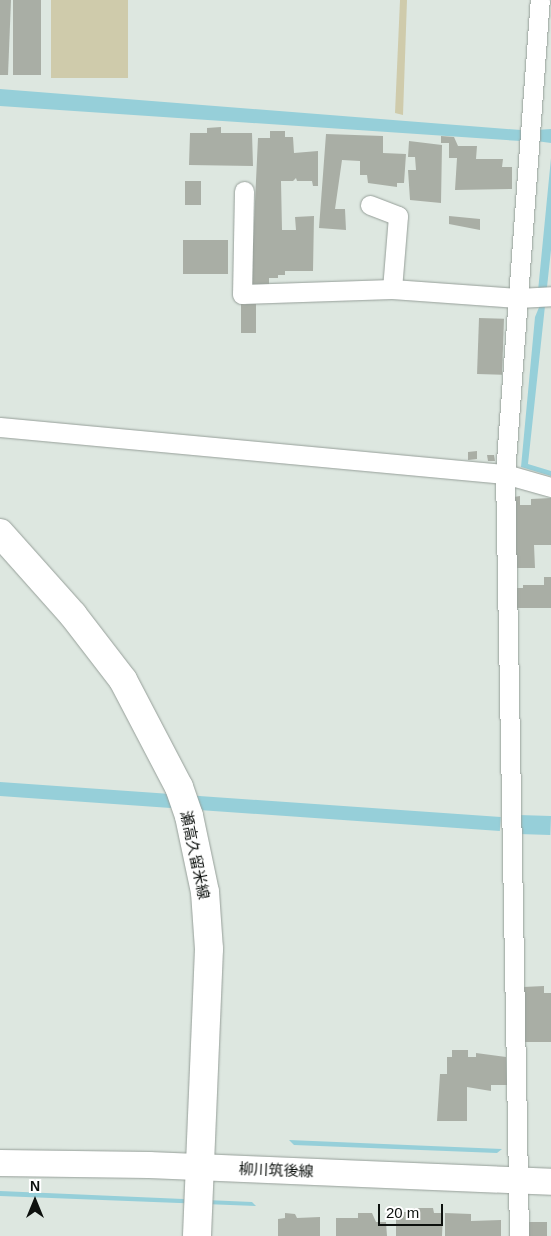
<!DOCTYPE html>
<meta charset="utf-8">
<style>
body{margin:0}
#map{position:relative;width:551px;height:1236px;overflow:hidden;background:#dde7e0;font-family:Arial,"Noto Sans JP",sans-serif}
div>[style]{position:absolute}
.green>*{inset:0;background:#cfcbab;transform-origin:0 0}
.water>*{inset:0;background:#96cfd9;transform-origin:0 0}
.building>*{inset:0;background:#a9aea5;transform-origin:0 0}
.roads{filter:drop-shadow(0 0 1px #969f99) drop-shadow(0 0 1px #969f99)}
.minor>*{height:19px;margin:-9.5px;padding:0 9.5px;transform-origin:9.5px;border-radius:9.5px;background:#fff}
.secondary>*{height:26px;margin:-13px;padding:0 13px;transform-origin:13px;border-radius:13px;background:#fff}
.primary>*{height:28px;margin:-14px;padding:0 14px;transform-origin:14px;border-radius:14px;background:#fff}
span{translate:-50% -50%;white-space:nowrap;text-align:center;line-height:1.15;-webkit-text-stroke:4px #fff;paint-order:stroke}
.street-label{font-size:15px;color:#0d110e}
.north{position:absolute;left:10px;top:1176px;width:50px;height:50px;-webkit-text-stroke:4px #fff;paint-order:stroke;rotate:0deg;font-size:14px;font-weight:700;line-height:20px;text-align:center;color:#0d110e}
.north::after{content:'';display:block;margin:auto;width:18px;height:22px;background:#0d110e;clip-path:polygon(50% 0,100% 100%,50% 72%,0 100%)}
.scale{position:absolute;left:378px;top:1204px;width:65px;height:22px;box-sizing:border-box;border:2px solid #0d110e;border-top:0;padding-left:6px;font-size:15px;line-height:18px;white-space:nowrap;color:#0d110e;-webkit-text-stroke:4px #fff;paint-order:stroke}
</style>
<div id="map">
<div class="green">
<div style="left:51px;top:0;width:77px;height:78px"></div>
<div style="clip-path:polygon(400px 0,407px 0,403px 115px,395px 113px)"></div>
</div>
<div class="water">
<div style="clip-path:polygon(0 89px,521px 130px,521px 141px,0 106px)"></div>
<div style="clip-path:polygon(551px 129px,551px 143px,536px 141px,536px 130px)"></div>
<div style="clip-path:polygon(551px 158px,551px 250px,528px 464px,551px 471px,551px 476px,521px 467px,535px 317px,540px 305px,538px 291px)"></div>
<div style="left:0;top:782px;width:502px;height:14px;rotate:4deg"></div>
<div style="left:519px;top:815px;width:32px;height:19px;rotate:2deg"></div>
<div style="clip-path:polygon(289px 1140px,502px 1149px,497px 1153px,294px 1145px)"></div>
<div style="clip-path:polygon(0 1191px,252px 1202px,256px 1206px,0 1196px)"></div>
</div>
<div class="building">
<div style="clip-path:polygon(0 0,11px 0,8px 75px,0 75px)"></div>
<div style="left:13px;top:0;width:28px;height:75px"></div>
<div style="clip-path:polygon(221px 127px,221px 133px,252px 133px,253px 166px,189px 165px,190px 133px,207px 133px,207px 128px)"></div>
<div style="clip-path:polygon(270px 131px,285px 131px,285px 137px,293px 137px,294px 153px,318px 151px,318px 186px,313px 186px,312px 181px,297px 181px,296px 178px,293px 181px,281px 181px,282px 230px,296px 230px,295px 217px,314px 216px,313px 271px,285px 271px,285px 275px,278px 275px,278px 278px,269px 278px,269px 287px,251px 287px,258px 138px,270px 138px)"></div>
<div style="clip-path:polygon(326px 134px,383px 136px,383px 153px,406px 154px,404px 183px,397px 183px,397px 187px,368px 183px,367px 175px,360px 175px,360px 161px,342px 160px,335px 209px,345px 209px,346px 230px,319px 228px)"></div>
<div style="clip-path:polygon(441px 136px,454px 137px,458px 146px,477px 146px,476px 159px,503px 159px,502px 167px,512px 167px,512px 189px,455px 190px,457px 158px,449px 158px,449px 143px,441px 143px)"></div>
<div style="clip-path:polygon(409px 141px,442px 145px,441px 203px,410px 200px,408px 170px,416px 170px,415px 157px,408px 157px)"></div>
<div style="left:185px;top:181px;width:16px;height:24px"></div>
<div style="clip-path:polygon(449px 216px,480px 219px,480px 230px,449px 224px)"></div>
<div style="left:183px;top:240px;width:45px;height:34px"></div>
<div style="left:241px;top:304px;width:15px;height:29px"></div>
<div style="left:479px;top:318px;width:25px;height:56px;rotate:2deg"></div>
<div style="clip-path:polygon(477px 451px,477px 459px,468px 460px,468px 452px)"></div>
<div style="clip-path:polygon(487px 455px,494px 455px,495px 461px,488px 461px)"></div>
<div style="clip-path:polygon(520px 496px,520px 505px,531px 505px,531px 499px,551px 498px,551px 545px,534px 545px,535px 568px,515px 568px,514px 497px)"></div>
<div style="clip-path:polygon(544px 577px,551px 577px,551px 608px,515px 608px,515px 588px,523px 588px,523px 585px,544px 585px)"></div>
<div style="clip-path:polygon(544px 986px,544px 993px,551px 993px,551px 1042px,525px 1042px,523px 987px)"></div>
<div style="clip-path:polygon(452px 1050px,468px 1050px,468px 1057px,476px 1057px,476px 1053px,506px 1057px,507px 1085px,491px 1085px,491px 1091px,467px 1087px,467px 1121px,437px 1121px,440px 1074px,447px 1074px,447px 1057px,452px 1057px)"></div>
<div style="clip-path:polygon(414px 1208px,433px 1208px,434px 1213px,443px 1213px,442px 1236px,396px 1236px,396px 1212px,414px 1212px)"></div>
<div style="clip-path:polygon(285px 1213px,295px 1214px,297px 1218px,320px 1217px,320px 1236px,278px 1236px,278px 1219px,285px 1218px)"></div>
<div style="clip-path:polygon(358px 1213px,372px 1213px,376px 1222px,386px 1222px,387px 1236px,336px 1236px,336px 1218px,358px 1218px)"></div>
<div style="clip-path:polygon(445px 1213px,471px 1214px,471px 1221px,501px 1220px,501px 1236px,445px 1236px)"></div>
<div style="left:526px;top:1222px;width:21px;height:14px"></div>
</div>
<div class="roads">
<div class="minor">
<div style="left:244px;top:191px;width:103px;rotate:91.1deg"></div>
<div style="left:242px;top:294px;width:150px;rotate:-1.9deg"></div>
<div style="left:392px;top:289px;width:126px;rotate:4.1deg"></div>
<div style="left:518px;top:298px;width:33px;rotate:-3deg"></div>
<div style="left:370px;top:205px;width:30px;rotate:21deg"></div>
<div style="left:398px;top:216px;width:73px;rotate:94.7deg"></div>
<div style="left:0;top:427px;width:507px;rotate:5.32deg"></div>
<div style="left:505px;top:474px;width:48px;rotate:15.8deg"></div>
<div style="left:519px;top:1236px;width:762px;rotate:-91.05deg"></div>
<div style="left:505px;top:474px;width:475px;rotate:-85.8deg"></div>
</div>
<div class="secondary">
<div style="left:0;top:1163px;width:149px;rotate:0.8deg"></div>
<div style="left:149px;top:1165px;width:402px;rotate:2.4deg"></div>
</div>
<div class="primary">
<div style="left:0;top:533px;width:110px;rotate:48.3deg"></div>
<div style="left:73px;top:615px;width:82px;rotate:52.4deg"></div>
<div style="left:123px;top:680px;width:121px;rotate:62.4deg"></div>
<div style="left:179px;top:787px;width:31px;rotate:71deg"></div>
<div style="left:189px;top:816px;width:78px;rotate:78.1deg"></div>
<div style="left:205px;top:892px;width:57px;rotate:86deg"></div>
<div style="left:209px;top:949px;width:287px;rotate:92.4deg"></div>
</div>
</div>
<div class="street-label">
<span style="left:195px;top:855px;rotate:78deg">瀬高久留米線</span>
<span style="left:276px;top:1170px;rotate:2deg">柳川筑後線</span>
</div>
<div class="north">N</div>
<div class="scale">20 m</div>
</div>
